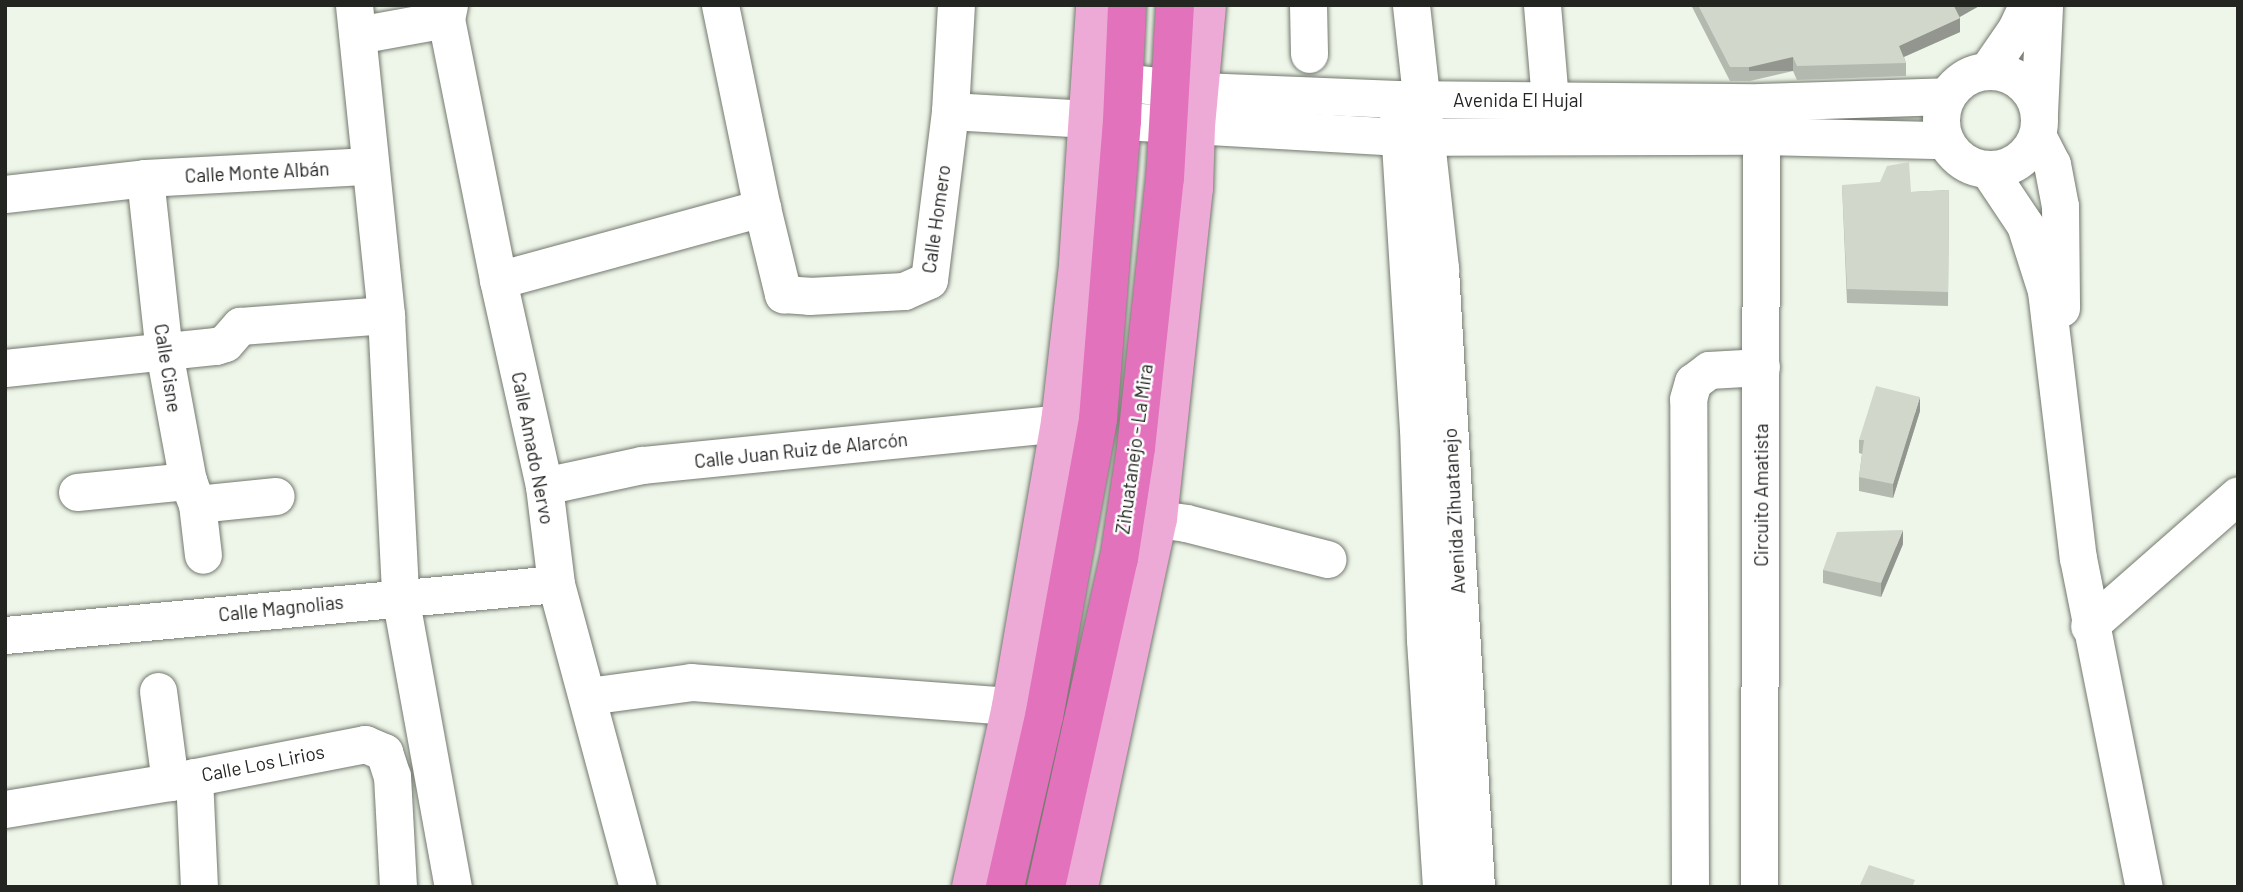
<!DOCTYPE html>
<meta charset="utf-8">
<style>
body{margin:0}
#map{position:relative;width:2243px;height:892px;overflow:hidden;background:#eef5e9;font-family:Barlow,sans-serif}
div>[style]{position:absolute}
.roads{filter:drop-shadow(0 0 2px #73796e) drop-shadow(0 0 2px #73796e)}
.minor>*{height:37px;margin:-18.5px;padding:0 18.5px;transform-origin:18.5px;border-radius:18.5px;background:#fff}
.minor>.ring{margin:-18.5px;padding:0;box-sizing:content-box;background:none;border:37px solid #fff;border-radius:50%}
.major>*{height:38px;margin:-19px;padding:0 19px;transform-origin:19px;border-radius:19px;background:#eeaad7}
.highway>*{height:38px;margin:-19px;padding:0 19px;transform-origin:19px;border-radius:19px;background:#e272bc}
.wall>*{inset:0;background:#b4b9af}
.shaded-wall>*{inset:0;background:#92968e;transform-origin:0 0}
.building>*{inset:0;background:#d1d7cb}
span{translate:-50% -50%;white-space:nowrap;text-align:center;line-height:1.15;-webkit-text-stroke:5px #fff;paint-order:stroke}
.street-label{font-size:19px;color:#222520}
.frame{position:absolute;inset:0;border:7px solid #222520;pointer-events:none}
</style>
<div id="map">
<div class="roads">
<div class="minor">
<div style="left:354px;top:5px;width:312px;rotate:84.1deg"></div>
<div style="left:386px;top:315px;width:281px;rotate:87.1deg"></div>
<div style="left:400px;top:596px;width:296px;rotate:79.7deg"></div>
<div style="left:449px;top:5px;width:14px;rotate:102deg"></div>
<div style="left:446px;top:19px;width:266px;rotate:78.7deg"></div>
<div style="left:498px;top:280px;width:211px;rotate:77.4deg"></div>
<div style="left:544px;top:486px;width:99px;rotate:83deg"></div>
<div style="left:556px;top:584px;width:314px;rotate:74.9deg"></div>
<div style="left:720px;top:5px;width:207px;rotate:78.3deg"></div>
<div style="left:762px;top:208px;width:89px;rotate:76.3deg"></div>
<div style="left:783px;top:294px;width:26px;rotate:4deg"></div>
<div style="left:809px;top:296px;width:95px;rotate:-3deg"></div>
<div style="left:904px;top:291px;width:27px;rotate:-24deg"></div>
<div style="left:929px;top:280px;width:170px;rotate:-82.9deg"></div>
<div style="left:950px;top:111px;width:106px;rotate:-86.8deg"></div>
<div style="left:1308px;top:5px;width:49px;rotate:88.8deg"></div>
<div style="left:1411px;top:5px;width:266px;rotate:83.7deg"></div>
<div style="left:1440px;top:269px;width:619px;rotate:86.67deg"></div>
<div style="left:1542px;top:5px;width:95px;rotate:85.2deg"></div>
<div style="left:358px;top:35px;width:89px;rotate:-10.3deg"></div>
<div style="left:1987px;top:71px;width:51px;rotate:-55.4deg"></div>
<div style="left:2016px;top:29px;width:26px;rotate:-65deg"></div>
<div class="ring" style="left:1941px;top:71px;width:61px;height:61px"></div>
<div style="left:1095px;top:79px;width:106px;rotate:6.5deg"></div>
<div style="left:1200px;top:91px;width:197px;rotate:2.3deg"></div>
<div style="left:1397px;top:99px;width:363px;rotate:0.5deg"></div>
<div style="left:1760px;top:102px;width:187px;rotate:-1.8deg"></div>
<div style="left:950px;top:111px;width:451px;rotate:3.3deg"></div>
<div style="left:1400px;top:137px;width:362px;rotate:-0.2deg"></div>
<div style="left:1762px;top:136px;width:183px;rotate:1.3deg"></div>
<div style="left:1398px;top:112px;width:317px;rotate:86.4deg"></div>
<div style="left:1418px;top:428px;width:212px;rotate:88.1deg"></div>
<div style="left:1425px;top:640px;width:248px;rotate:86.3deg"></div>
<div style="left:2039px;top:113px;width:108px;rotate:-87.3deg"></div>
<div style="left:2037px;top:135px;width:33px;rotate:63deg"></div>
<div style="left:2052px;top:164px;width:43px;rotate:79.2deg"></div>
<div style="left:2060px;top:206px;width:102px;rotate:89.4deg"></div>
<div style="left:1989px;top:171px;width:65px;rotate:56.3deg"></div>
<div style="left:2025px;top:225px;width:69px;rotate:72.3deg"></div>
<div style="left:2046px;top:291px;width:269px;rotate:83.2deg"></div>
<div style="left:2078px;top:558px;width:336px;rotate:78.7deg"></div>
<div style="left:145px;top:178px;width:175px;rotate:83.8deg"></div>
<div style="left:164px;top:352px;width:131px;rotate:79.5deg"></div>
<div style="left:188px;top:481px;width:25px;rotate:69deg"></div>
<div style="left:197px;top:504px;width:51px;rotate:83.3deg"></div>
<div style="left:5px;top:194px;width:141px;rotate:-6.5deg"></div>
<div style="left:145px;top:178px;width:224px;rotate:-3.1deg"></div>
<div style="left:498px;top:280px;width:274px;rotate:-15.3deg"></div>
<div style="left:5px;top:368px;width:212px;rotate:-6deg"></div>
<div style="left:216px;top:346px;width:9px;rotate:-18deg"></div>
<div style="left:225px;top:343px;width:23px;rotate:-49deg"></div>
<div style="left:240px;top:326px;width:146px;rotate:-4.3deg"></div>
<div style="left:544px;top:486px;width:100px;rotate:-12.1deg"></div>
<div style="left:642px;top:465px;width:420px;rotate:-5.7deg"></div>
<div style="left:77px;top:492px;width:112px;rotate:-5.7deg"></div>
<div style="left:197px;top:504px;width:79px;rotate:-5.8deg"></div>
<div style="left:1158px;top:519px;width:28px;rotate:8deg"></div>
<div style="left:1186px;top:523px;width:146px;rotate:14.3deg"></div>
<div style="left:2089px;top:626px;width:198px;rotate:-41.3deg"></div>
<div style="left:5px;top:635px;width:553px;rotate:-5.29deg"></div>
<div style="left:158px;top:691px;width:92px;rotate:82.5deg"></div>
<div style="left:588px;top:696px;width:104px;rotate:-7.7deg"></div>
<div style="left:691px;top:682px;width:321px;rotate:4.3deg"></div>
<div style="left:194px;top:777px;width:110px;rotate:87.4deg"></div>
<div style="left:5px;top:809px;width:167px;rotate:-9.3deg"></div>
<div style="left:170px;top:782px;width:199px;rotate:-11deg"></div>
<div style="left:365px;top:744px;width:21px;rotate:23deg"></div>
<div style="left:384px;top:752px;width:25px;rotate:72deg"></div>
<div style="left:392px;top:776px;width:111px;rotate:86.9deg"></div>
<div style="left:1690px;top:887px;width:488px;rotate:-90.2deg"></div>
<div style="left:1688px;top:399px;width:18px;rotate:-74deg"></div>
<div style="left:1693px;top:382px;width:20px;rotate:-37deg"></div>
<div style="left:1709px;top:370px;width:52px;rotate:-3.3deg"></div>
<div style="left:1759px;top:887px;width:777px;rotate:-89.85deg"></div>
</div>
<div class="major">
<div style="left:971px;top:887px;width:185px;rotate:-77.5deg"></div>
<div style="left:1011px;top:706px;width:287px;rotate:-80.2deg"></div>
<div style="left:1060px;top:423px;width:160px;rotate:-83.5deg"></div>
<div style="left:1078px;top:264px;width:260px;rotate:-86.2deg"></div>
<div style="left:1079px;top:887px;width:376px;rotate:-77.9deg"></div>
<div style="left:1158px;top:519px;width:332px;rotate:-83.8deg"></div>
<div style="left:1194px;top:189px;width:63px;rotate:-88.2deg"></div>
<div style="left:1196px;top:126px;width:121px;rotate:-84.8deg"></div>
</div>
<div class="highway">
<div style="left:1005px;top:887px;width:174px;rotate:-77.1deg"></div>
<div style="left:1044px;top:717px;width:303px;rotate:-79.7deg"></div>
<div style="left:1098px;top:419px;width:299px;rotate:-85.4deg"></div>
<div style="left:1122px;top:121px;width:116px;rotate:-87.5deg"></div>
<div style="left:1046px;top:887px;width:336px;rotate:-77.5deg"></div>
<div style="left:1119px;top:559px;width:112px;rotate:-81.3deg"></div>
<div style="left:1136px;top:448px;width:272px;rotate:-83.9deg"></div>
<div style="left:1165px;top:178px;width:173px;rotate:-86.7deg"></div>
</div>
</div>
<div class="wall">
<div style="clip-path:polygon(1691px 5px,1981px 5px,1960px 17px,1960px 32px,1904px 57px,1906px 63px,1906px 76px,1797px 80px,1793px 71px,1750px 81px,1730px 81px)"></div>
<div style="clip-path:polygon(1842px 185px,1911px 192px,1949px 190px,1948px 306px,1847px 303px)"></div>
<div style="clip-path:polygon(1920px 411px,1893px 498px,1859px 491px,1859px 477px,1862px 454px,1859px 453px,1859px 440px)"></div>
<div style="clip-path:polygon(1903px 544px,1881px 597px,1823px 583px,1823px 570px)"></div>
</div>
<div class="shaded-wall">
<div style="clip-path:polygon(1956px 5px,1981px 5px,1954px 20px,1954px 6px)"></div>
<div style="clip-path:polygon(1960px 18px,1960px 32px,1899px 59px,1899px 46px)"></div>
<div style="left:1793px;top:57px;width:14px;height:44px;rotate:90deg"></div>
<div style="clip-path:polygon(1920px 397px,1920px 411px,1893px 498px,1893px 484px)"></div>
<div style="clip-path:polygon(1903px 530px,1903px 544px,1881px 597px,1881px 583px)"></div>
</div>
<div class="building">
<div style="clip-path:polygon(1698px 5px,1956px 5px,1954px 6px,1960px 18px,1899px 46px,1906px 63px,1797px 66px,1793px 57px,1750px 67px,1730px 67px)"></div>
<div style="clip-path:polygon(1909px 162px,1911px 192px,1949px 190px,1948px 292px,1847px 289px,1842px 185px,1880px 182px,1887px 166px)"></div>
<div style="clip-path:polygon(1876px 386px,1920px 397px,1893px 484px,1859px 477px,1864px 440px,1859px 440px)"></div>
<div style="clip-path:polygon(1903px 530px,1881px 583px,1823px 570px,1837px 532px)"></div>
<div style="clip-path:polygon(1869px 865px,1915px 880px,1912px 887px,1859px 887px)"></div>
</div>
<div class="street-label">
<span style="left:1518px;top:100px">Avenida El Hujal</span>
<span style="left:257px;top:172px;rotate:-3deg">Calle Monte Albán</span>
<span style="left:936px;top:219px;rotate:-82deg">Calle Homero</span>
<span style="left:168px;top:368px;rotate:81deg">Calle Cisne</span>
<span style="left:533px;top:448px;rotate:79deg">Calle Amado Nervo</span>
<span style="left:1134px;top:449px;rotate:-82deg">Zihuatanejo - La Mira</span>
<span style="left:801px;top:450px;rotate:-6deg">Calle Juan Ruiz de Alarcón</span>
<span style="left:1761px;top:495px;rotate:-90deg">Circuito Amatista</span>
<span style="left:1454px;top:511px;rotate:-93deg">Avenida Zihuatanejo</span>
<span style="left:281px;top:608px;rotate:-6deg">Calle Magnolias</span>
<span style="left:263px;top:763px;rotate:-11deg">Calle Los Lirios</span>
</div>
<div class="frame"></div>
</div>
